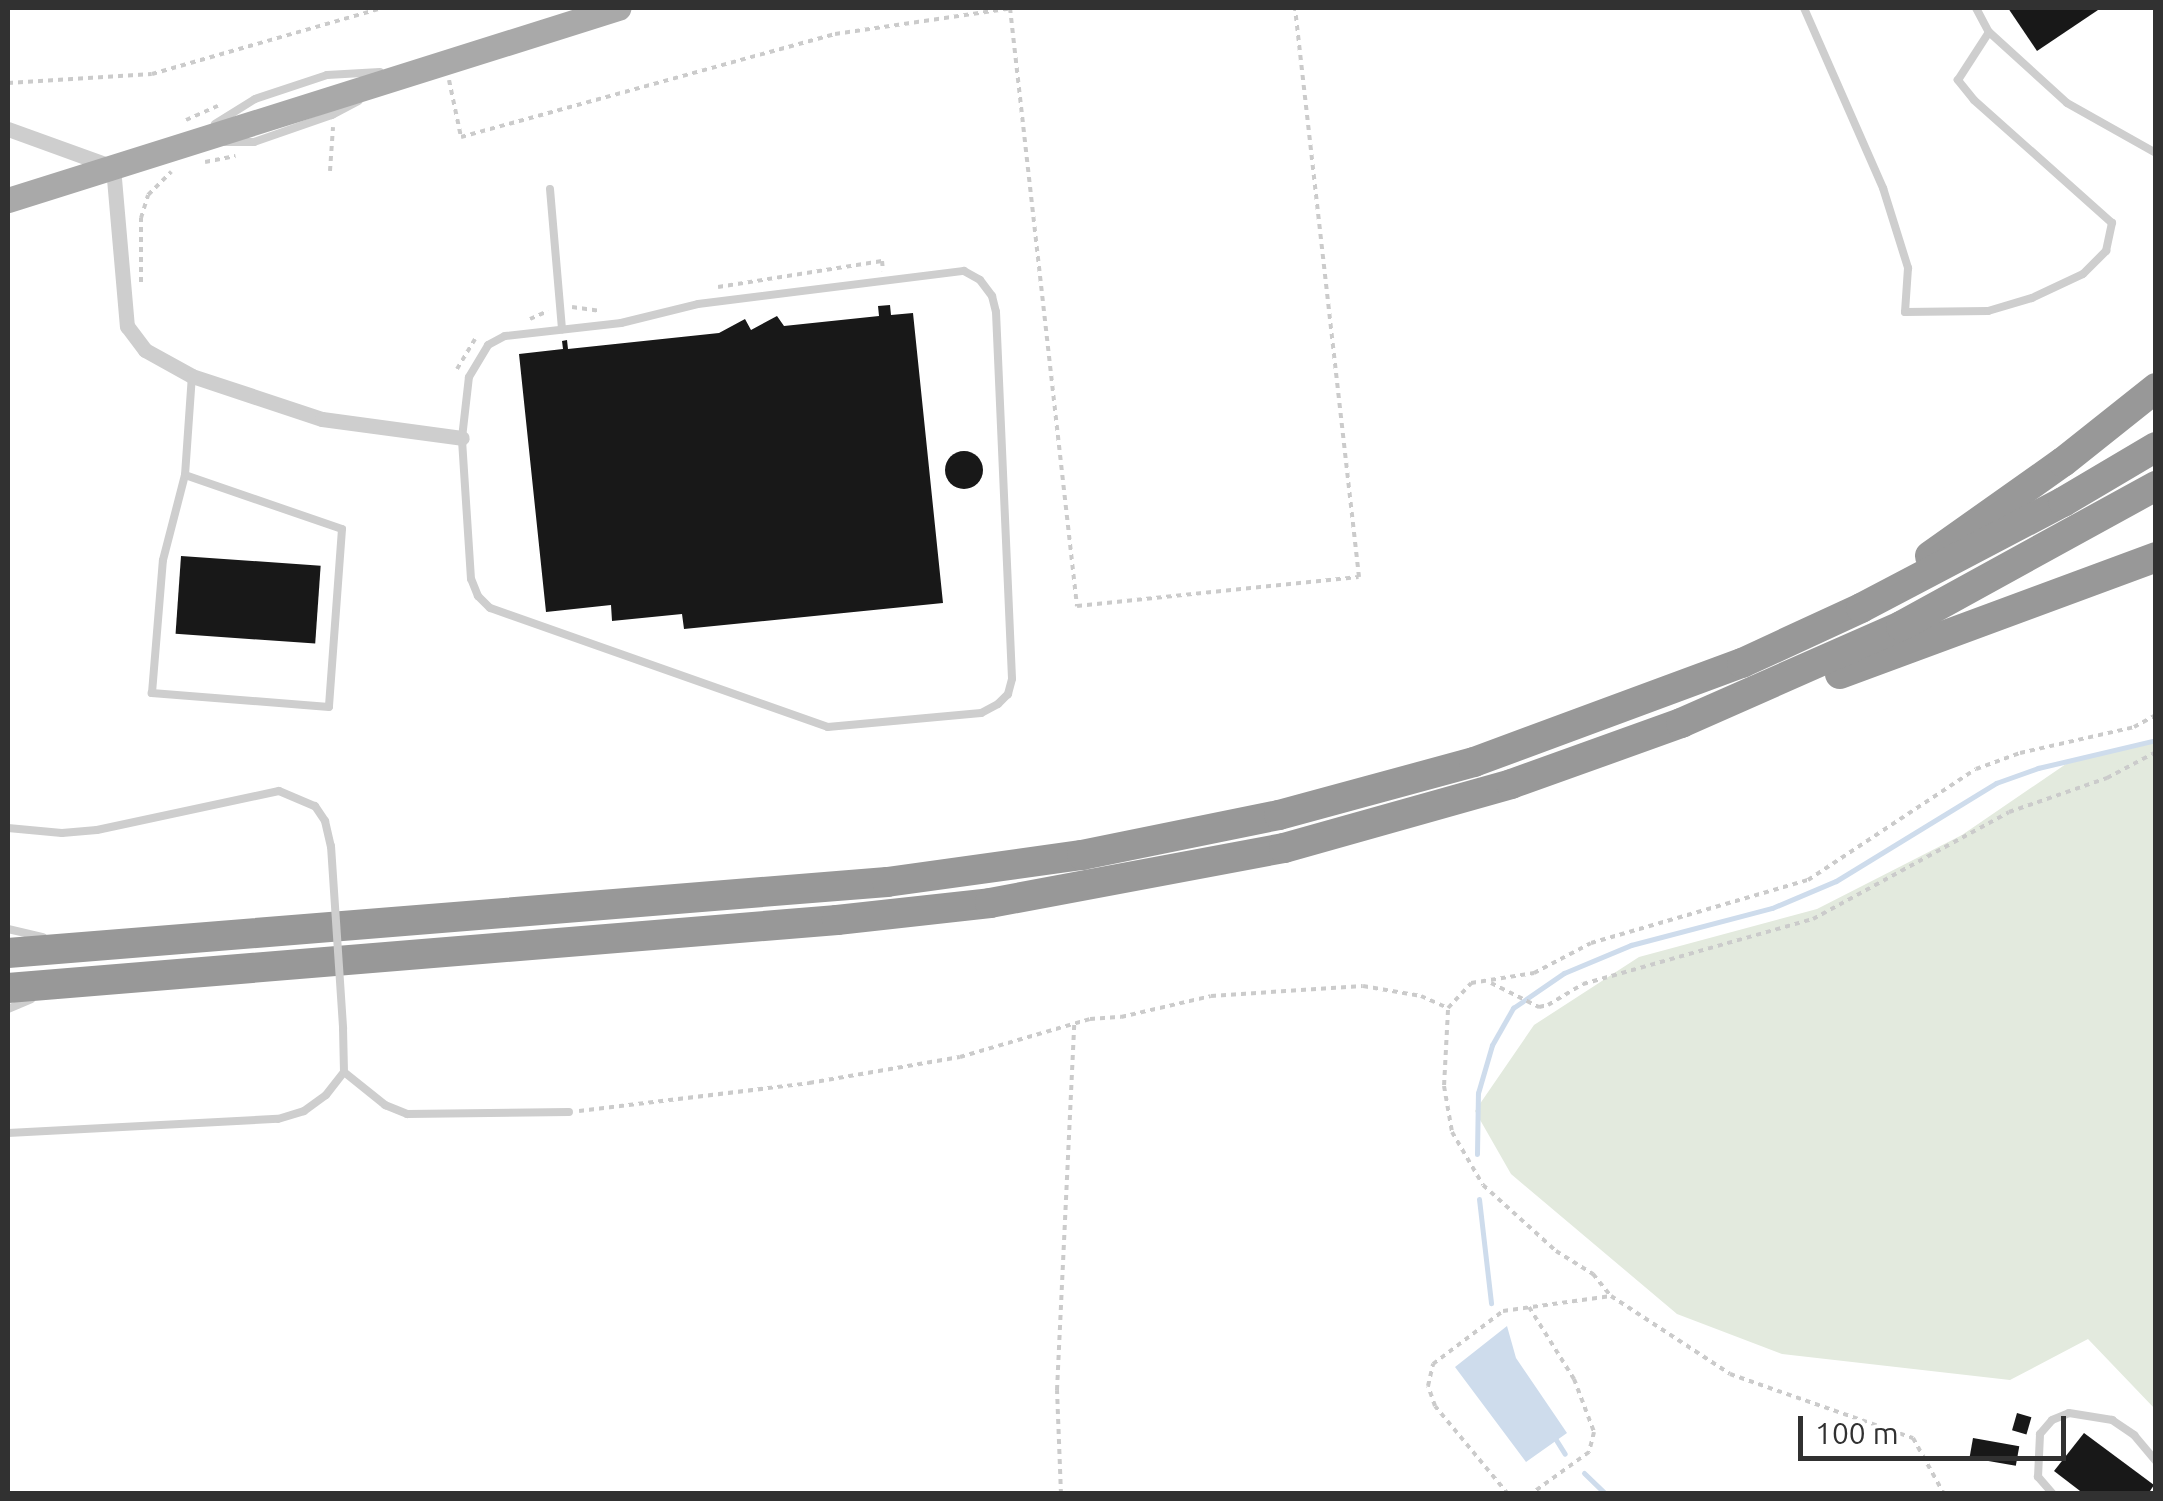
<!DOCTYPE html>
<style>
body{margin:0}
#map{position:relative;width:2163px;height:1501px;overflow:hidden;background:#fff;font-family:Ubuntu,sans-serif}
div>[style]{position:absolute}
.green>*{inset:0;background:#e3eade}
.water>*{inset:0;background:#cedcec}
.stream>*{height:5px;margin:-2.5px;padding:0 2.5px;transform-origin:2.5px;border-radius:2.5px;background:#cedcec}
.building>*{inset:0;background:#181818;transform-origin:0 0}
.round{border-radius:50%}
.path>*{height:4px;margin-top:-2px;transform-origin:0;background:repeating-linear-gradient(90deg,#cbcbcb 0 5px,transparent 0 10px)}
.service>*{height:8px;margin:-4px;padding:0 4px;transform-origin:4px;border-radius:4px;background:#cecece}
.minor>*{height:15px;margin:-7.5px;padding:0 7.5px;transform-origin:7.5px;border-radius:7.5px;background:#cecece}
.primary>*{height:25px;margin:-12.5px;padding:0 12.5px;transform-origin:12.5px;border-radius:12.5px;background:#a9a9a9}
.motorway>*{height:30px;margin:-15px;padding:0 15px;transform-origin:15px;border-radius:15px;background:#989898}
.service-bridge>*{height:8px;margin:-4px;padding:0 4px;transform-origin:4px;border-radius:4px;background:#cecece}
span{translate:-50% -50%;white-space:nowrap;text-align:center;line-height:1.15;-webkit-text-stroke:10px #fff;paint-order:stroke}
.frame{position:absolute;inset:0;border:10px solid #313131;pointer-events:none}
.scale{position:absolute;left:1798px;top:1416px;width:268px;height:45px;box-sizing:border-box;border:5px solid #313131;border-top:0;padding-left:12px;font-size:30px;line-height:35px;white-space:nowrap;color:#313131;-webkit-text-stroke:8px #fff;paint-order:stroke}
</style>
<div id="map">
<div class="green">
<div style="clip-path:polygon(2155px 741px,2155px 1409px,2088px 1339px,2010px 1380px,1782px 1354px,1677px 1314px,1511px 1174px,1475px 1111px,1534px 1025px,1639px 957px,1817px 909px,1962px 835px,2066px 764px)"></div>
</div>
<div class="water">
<div style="clip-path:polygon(1507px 1326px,1516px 1358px,1567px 1433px,1526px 1462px,1455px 1367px)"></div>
</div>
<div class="stream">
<div style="left:1477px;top:1154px;width:61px;rotate:-89.1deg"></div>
<div style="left:1478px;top:1093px;width:50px;rotate:-73.7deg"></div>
<div style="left:1492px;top:1045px;width:43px;rotate:-60.4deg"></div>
<div style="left:1513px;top:1008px;width:62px;rotate:-34.5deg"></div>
<div style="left:1564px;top:973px;width:73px;rotate:-22.7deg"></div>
<div style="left:1631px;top:945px;width:146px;rotate:-14.7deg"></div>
<div style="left:1772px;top:908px;width:69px;rotate:-22.9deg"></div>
<div style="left:1836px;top:881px;width:188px;rotate:-31.5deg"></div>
<div style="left:1996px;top:783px;width:45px;rotate:-19.7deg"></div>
<div style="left:2038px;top:768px;width:121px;rotate:-13.3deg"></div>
<div style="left:1479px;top:1199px;width:105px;rotate:83.4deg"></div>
<div style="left:1553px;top:1435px;width:22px;rotate:58deg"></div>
<div style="left:1584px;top:1473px;width:30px;rotate:44deg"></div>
</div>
<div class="building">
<div style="clip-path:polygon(2008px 8px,2101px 8px,2037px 51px)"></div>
<div style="clip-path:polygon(890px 305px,891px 315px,913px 313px,943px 603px,684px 629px,682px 614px,612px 621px,611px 605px,546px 612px,519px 354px,563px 349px,562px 341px,567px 340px,568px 349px,719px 333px,745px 319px,751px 330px,777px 316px,784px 326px,879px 316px,878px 306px)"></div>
<div class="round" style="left:945px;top:451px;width:38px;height:38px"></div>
<div style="left:181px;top:556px;width:140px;height:78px;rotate:4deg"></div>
<div style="left:2017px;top:1413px;width:15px;height:18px;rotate:16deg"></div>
<div style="clip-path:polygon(2084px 1433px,2154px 1485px,2148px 1494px,2084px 1494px,2054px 1471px)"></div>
<div style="left:1973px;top:1438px;width:47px;height:20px;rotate:10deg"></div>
</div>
<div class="path">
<div style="left:1010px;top:8px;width:602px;rotate:83.61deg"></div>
<div style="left:1077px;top:606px;width:283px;rotate:-5.9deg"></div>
<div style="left:1359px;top:577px;width:573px;rotate:-96.42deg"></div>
<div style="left:449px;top:80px;width:58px;rotate:78.1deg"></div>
<div style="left:461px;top:137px;width:388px;rotate:-15.4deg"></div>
<div style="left:835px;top:34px;width:180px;rotate:-8.3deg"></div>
<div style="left:8px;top:83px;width:144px;rotate:-3.6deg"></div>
<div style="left:152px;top:74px;width:239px;rotate:-16deg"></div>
<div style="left:186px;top:120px;width:35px;rotate:-24deg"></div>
<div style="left:205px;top:162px;width:31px;rotate:-11deg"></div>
<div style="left:330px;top:171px;width:44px;rotate:-86.1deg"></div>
<div style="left:141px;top:282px;width:64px;rotate:-90deg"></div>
<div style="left:141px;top:218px;width:24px;rotate:-73deg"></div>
<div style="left:148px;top:195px;width:33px;rotate:-45deg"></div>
<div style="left:718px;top:287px;width:166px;rotate:-9deg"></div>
<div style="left:882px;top:261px;width:10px;rotate:84deg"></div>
<div style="left:572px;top:307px;width:29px;rotate:8deg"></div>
<div style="left:530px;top:319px;width:20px;rotate:-24deg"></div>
<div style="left:457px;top:369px;width:35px;rotate:-59deg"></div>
<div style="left:1491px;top:983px;width:54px;rotate:26.6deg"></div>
<div style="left:1539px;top:1007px;width:9px;rotate:-13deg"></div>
<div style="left:1548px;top:1005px;width:41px;rotate:-31deg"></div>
<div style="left:1583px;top:984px;width:239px;rotate:-15.8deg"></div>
<div style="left:1813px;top:919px;width:223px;rotate:-28.6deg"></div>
<div style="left:2009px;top:812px;width:104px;rotate:-19.1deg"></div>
<div style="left:2107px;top:778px;width:55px;rotate:-28deg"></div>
<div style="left:1448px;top:1010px;width:76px;rotate:93deg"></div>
<div style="left:1444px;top:1086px;width:47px;rotate:80.1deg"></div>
<div style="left:1452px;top:1132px;width:61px;rotate:59.7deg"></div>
<div style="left:1483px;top:1185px;width:98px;rotate:42.1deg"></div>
<div style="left:1556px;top:1251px;width:44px;rotate:31.9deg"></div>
<div style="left:1593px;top:1274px;width:28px;rotate:51deg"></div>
<div style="left:579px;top:1111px;width:232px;rotate:-6.9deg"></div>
<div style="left:809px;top:1083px;width:153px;rotate:-9.8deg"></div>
<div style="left:960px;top:1057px;width:135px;rotate:-16.3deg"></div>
<div style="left:1090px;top:1019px;width:31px;rotate:-4deg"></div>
<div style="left:1121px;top:1017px;width:92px;rotate:-13.1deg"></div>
<div style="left:1211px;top:996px;width:152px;rotate:-3.8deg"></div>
<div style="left:1363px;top:986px;width:59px;rotate:9.8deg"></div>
<div style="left:1421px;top:996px;width:30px;rotate:24deg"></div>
<div style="left:1448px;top:1008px;width:34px;rotate:-47deg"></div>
<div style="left:1471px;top:983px;width:64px;rotate:-9deg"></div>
<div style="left:1534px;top:973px;width:64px;rotate:-27.8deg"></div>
<div style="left:1591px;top:943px;width:226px;rotate:-16.2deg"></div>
<div style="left:1808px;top:880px;width:201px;rotate:-33.5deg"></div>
<div style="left:1976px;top:769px;width:47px;rotate:-20deg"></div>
<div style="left:2020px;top:753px;width:117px;rotate:-12.8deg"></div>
<div style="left:2134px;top:727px;width:25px;rotate:-29deg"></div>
<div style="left:1529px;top:1307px;width:85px;rotate:58deg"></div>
<div style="left:1574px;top:1379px;width:57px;rotate:69.3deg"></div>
<div style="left:1594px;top:1432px;width:21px;rotate:104deg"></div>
<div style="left:1589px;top:1452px;width:72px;rotate:144.1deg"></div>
<div style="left:1061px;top:1494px;width:104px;rotate:-92.2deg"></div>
<div style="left:1057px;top:1390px;width:366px;rotate:-87.3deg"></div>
<div style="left:1508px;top:1494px;width:114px;rotate:-129.7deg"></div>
<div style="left:1435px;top:1406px;width:21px;rotate:-109deg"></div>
<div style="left:1428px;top:1386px;width:23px;rotate:-77deg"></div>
<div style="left:1433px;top:1364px;width:88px;rotate:-37.1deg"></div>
<div style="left:1503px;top:1311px;width:109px;rotate:-7.9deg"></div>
<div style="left:1611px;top:1296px;width:142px;rotate:33.2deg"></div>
<div style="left:1730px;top:1374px;width:194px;rotate:19.3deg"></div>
<div style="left:1913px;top:1438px;width:64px;rotate:61deg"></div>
</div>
<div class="service">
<div style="left:1804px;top:8px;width:197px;rotate:66.3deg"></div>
<div style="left:1883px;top:188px;width:84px;rotate:72.6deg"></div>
<div style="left:1908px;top:268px;width:44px;rotate:93.9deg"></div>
<div style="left:1905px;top:312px;width:83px;rotate:-0.7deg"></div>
<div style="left:1988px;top:311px;width:46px;rotate:-16.5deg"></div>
<div style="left:2032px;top:298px;width:56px;rotate:-25.2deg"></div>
<div style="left:2083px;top:274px;width:33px;rotate:-45deg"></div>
<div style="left:2106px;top:251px;width:29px;rotate:-78deg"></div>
<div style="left:2112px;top:223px;width:185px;rotate:-138.3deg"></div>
<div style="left:1974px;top:100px;width:26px;rotate:-129deg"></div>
<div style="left:1958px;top:80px;width:57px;rotate:-57.1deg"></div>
<div style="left:1976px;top:8px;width:27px;rotate:62deg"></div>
<div style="left:1989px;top:32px;width:105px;rotate:42.3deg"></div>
<div style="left:2067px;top:103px;width:102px;rotate:29.3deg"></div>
<div style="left:215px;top:124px;width:47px;rotate:-32deg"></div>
<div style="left:255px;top:99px;width:76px;rotate:-18.4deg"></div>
<div style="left:327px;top:75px;width:53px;rotate:-3.2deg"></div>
<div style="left:225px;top:142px;width:29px"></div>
<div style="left:254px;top:142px;width:83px;rotate:-19.1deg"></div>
<div style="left:332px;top:115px;width:30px;rotate:-28deg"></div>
<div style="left:550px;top:189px;width:141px;rotate:85.1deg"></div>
<div style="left:964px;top:271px;width:18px;rotate:29deg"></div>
<div style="left:980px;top:280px;width:20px;rotate:53deg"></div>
<div style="left:992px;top:296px;width:16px;rotate:76deg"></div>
<div style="left:996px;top:312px;width:367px;rotate:87.5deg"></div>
<div style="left:1012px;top:679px;width:16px;rotate:105deg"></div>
<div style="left:1008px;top:694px;width:14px;rotate:135deg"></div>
<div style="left:998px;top:704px;width:19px;rotate:152deg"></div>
<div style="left:981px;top:713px;width:154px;rotate:174.8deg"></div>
<div style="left:828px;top:727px;width:358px;rotate:-160.6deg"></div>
<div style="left:490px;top:608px;width:17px;rotate:-135deg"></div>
<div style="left:478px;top:596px;width:18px;rotate:-112deg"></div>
<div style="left:471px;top:579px;width:141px;rotate:-93.7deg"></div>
<div style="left:462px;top:438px;width:61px;rotate:-83.5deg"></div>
<div style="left:469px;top:377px;width:37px;rotate:-59deg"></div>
<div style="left:488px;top:345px;width:19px;rotate:-28deg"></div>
<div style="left:505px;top:336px;width:117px;rotate:-6.4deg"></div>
<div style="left:621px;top:323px;width:79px;rotate:-13.9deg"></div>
<div style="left:698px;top:304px;width:268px;rotate:-7.1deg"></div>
<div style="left:185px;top:475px;width:166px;rotate:19deg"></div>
<div style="left:342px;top:529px;width:178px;rotate:94.2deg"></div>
<div style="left:329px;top:707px;width:178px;rotate:-175.5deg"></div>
<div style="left:152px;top:693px;width:133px;rotate:-85.3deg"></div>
<div style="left:163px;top:560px;width:88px;rotate:-75.5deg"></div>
<div style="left:185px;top:475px;width:99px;rotate:-86deg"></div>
<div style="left:8px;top:828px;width:54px;rotate:5.3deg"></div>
<div style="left:62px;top:833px;width:35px;rotate:-5deg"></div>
<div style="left:97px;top:830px;width:186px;rotate:-12.1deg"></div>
<div style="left:279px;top:791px;width:39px;rotate:23deg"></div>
<div style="left:315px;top:806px;width:18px;rotate:56deg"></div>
<div style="left:325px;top:821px;width:26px;rotate:77deg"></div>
<div style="left:8px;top:929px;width:36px;rotate:13deg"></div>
<div style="left:8px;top:1009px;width:25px;rotate:-23deg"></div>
<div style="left:344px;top:1072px;width:53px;rotate:38.8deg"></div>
<div style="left:385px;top:1105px;width:24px;rotate:22deg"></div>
<div style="left:407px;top:1114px;width:162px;rotate:-0.7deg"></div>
<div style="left:8px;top:1133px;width:270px;rotate:-3deg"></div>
<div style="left:278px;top:1119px;width:27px;rotate:-17deg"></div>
<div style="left:304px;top:1111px;width:27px;rotate:-36deg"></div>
<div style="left:326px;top:1095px;width:29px;rotate:-52deg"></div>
<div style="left:344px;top:1072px;width:43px;rotate:-91.3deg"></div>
<div style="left:2053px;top:1494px;width:23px;rotate:-131deg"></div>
<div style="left:2038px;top:1477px;width:43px;rotate:-87.3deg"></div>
<div style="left:2040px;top:1434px;width:18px;rotate:-49deg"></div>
<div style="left:2052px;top:1420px;width:18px;rotate:-22deg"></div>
<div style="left:2069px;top:1413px;width:44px;rotate:9.2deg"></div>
<div style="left:2112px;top:1420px;width:27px;rotate:34deg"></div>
<div style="left:2134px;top:1435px;width:34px;rotate:50deg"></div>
</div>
<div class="minor">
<div style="left:8px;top:129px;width:112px;rotate:19.9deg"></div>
<div style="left:113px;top:167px;width:160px;rotate:85deg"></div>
<div style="left:127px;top:326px;width:30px;rotate:53deg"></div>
<div style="left:145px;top:350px;width:54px;rotate:29deg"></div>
<div style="left:192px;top:376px;width:137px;rotate:18.3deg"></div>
<div style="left:322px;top:419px;width:141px;rotate:7.7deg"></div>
</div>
<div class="primary">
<div style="left:8px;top:200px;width:640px;rotate:-17.47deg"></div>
</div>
<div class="motorway">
<div style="left:1930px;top:556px;width:163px;rotate:-35.3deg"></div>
<div style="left:2063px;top:462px;width:119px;rotate:-38.5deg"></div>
<div style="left:1840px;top:674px;width:337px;rotate:-20.3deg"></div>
<div style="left:8px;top:953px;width:882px;rotate:-4.62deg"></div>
<div style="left:887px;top:882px;width:197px;rotate:-7.9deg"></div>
<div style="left:1082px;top:855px;width:201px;rotate:-11.5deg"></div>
<div style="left:1279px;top:815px;width:202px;rotate:-15.2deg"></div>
<div style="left:1474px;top:762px;width:286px;rotate:-20.3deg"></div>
<div style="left:1742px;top:663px;width:131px;rotate:-24.8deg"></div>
<div style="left:1861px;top:608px;width:228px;rotate:-27.7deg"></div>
<div style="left:2063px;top:502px;width:108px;rotate:-30.6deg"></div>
<div style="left:8px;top:988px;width:832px;rotate:-4.69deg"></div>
<div style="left:837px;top:920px;width:154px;rotate:-6.3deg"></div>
<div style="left:990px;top:903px;width:299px;rotate:-10.6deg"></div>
<div style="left:1284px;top:848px;width:236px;rotate:-15.7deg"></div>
<div style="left:1511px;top:784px;width:181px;rotate:-19.7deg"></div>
<div style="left:1681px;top:723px;width:240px;rotate:-23.8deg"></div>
<div style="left:1901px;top:626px;width:291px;rotate:-28.8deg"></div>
</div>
<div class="service-bridge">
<div style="left:331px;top:846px;width:183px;rotate:86.2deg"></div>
</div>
<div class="frame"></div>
<div class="scale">100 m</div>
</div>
